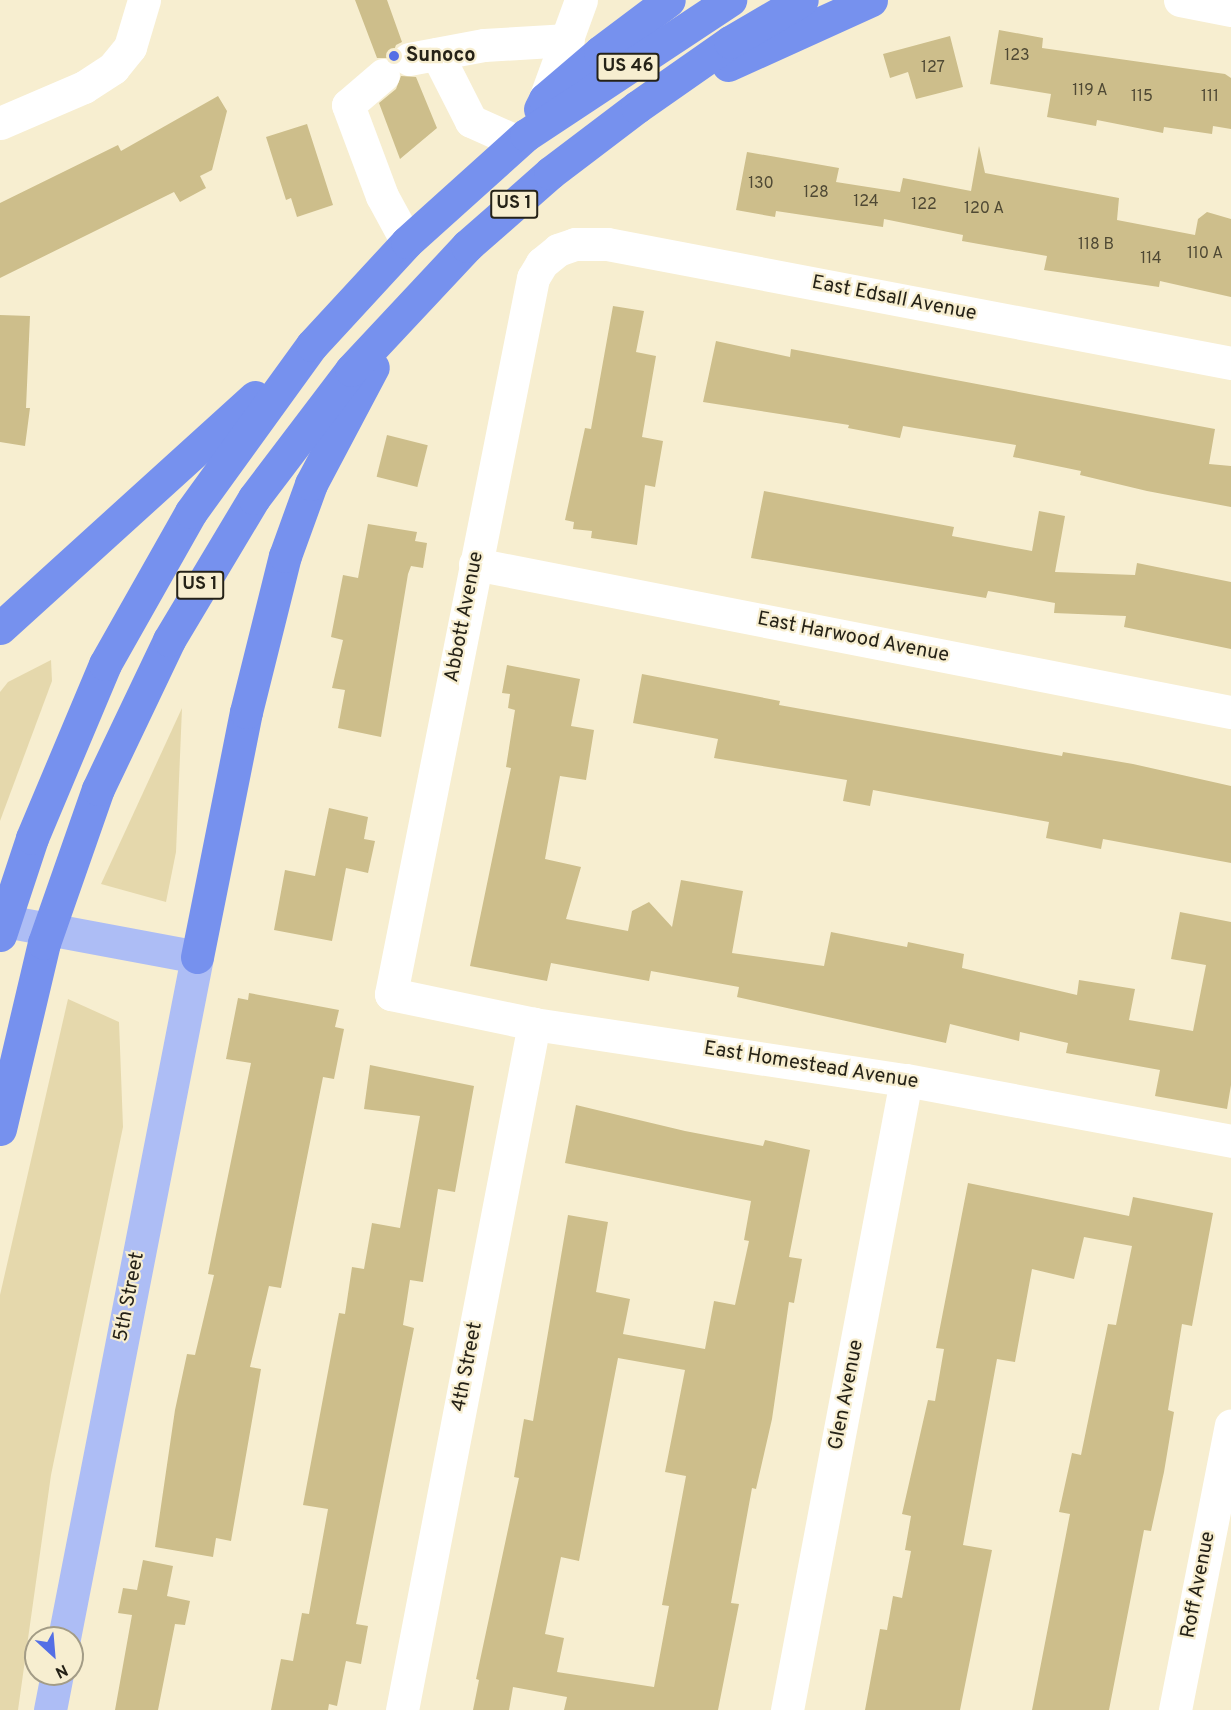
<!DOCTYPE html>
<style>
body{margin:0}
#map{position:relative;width:1231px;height:1710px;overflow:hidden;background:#f7eed0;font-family:Overpass,sans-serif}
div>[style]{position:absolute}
.green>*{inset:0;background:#e5d8ac}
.building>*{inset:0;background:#cdbe8b;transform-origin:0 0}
.minor>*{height:33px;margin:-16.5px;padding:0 16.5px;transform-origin:16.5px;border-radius:16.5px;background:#fff}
.major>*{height:33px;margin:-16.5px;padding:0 16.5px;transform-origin:16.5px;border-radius:16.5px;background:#adbdf5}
.highway>*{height:33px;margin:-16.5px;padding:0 16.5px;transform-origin:16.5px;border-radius:16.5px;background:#7691ee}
.dots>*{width:16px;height:16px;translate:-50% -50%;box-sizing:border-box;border:3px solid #f7eed0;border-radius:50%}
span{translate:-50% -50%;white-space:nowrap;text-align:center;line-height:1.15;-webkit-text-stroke:4.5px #f7eed0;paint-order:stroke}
.number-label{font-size:16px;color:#4f4934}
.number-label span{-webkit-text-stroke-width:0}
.shield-label span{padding:2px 4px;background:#f7eed0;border:2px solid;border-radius:4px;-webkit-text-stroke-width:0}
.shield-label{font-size:18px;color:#252217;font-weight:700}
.poi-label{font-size:20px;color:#252217;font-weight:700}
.left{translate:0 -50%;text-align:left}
.street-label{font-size:20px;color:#252217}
.north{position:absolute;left:24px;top:1626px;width:60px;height:60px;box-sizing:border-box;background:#f7eed0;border:2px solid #a39c86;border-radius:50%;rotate:154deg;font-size:16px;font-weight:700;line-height:24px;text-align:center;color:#252217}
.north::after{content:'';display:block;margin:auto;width:21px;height:27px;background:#546fe5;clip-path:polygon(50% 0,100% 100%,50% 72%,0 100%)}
</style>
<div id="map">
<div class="green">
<div style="clip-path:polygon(51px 660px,52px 681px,0 821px,0 692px,8px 682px)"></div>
<div style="clip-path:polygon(182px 708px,176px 852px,166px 902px,101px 884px)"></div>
<div style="clip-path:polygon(68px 999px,119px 1022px,123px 1127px,51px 1475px,18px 1710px,0 1710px,0 1295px)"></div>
</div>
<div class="building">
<div style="clip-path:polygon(355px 0,387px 0,402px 42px,396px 45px,391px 58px,377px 58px)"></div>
<div style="clip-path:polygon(999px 30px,1043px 38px,1042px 48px,1225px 74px,1231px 78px,1231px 129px,1213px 126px,1212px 134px,1164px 127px,1163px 133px,1097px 120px,1096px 126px,1047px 117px,1051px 94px,990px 84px)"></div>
<div style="clip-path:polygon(950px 36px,963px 87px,916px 99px,908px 72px,890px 78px,883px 54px)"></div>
<div style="clip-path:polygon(401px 76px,416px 77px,437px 128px,400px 159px,379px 103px,396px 89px)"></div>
<div style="clip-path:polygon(218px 96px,227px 111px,212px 170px,200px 176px,206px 188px,180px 202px,174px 192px,0 278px,0 203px,118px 145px,121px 151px)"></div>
<div style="clip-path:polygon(307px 124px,333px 205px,297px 217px,291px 198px,286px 200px,266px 137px)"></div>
<div style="clip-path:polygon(979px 146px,985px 173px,1119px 198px,1117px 220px,1195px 235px,1198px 219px,1207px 212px,1231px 219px,1231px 297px,1160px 281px,1159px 287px,1044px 270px,1047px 256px,962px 241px,963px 235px,884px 219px,883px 227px,776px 211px,775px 217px,736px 210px,747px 152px,839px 168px,836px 182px,900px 192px,903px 178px,971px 191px)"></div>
<div style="clip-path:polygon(613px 306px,644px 311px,636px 352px,656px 356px,642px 437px,663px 441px,655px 487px,645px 485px,637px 545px,591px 538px,592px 531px,573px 529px,574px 522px,565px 520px,585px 428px,591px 429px)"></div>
<div style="clip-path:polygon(0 315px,30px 316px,26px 408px,30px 408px,25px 446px,0 442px)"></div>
<div style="clip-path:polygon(716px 341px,790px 357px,791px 349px,1215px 429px,1209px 464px,1231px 466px,1231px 507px,1147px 491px,1080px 475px,1081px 471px,1013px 457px,1016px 445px,903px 426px,900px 438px,848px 428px,849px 425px,703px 402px)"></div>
<div style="left:387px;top:435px;width:42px;height:43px;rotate:14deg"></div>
<div style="clip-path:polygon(764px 491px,954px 527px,952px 536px,1032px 551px,1039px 511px,1065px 516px,1055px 572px,1135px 575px,1137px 563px,1231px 582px,1231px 649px,1124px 627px,1126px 616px,1054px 613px,1055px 603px,988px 591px,986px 598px,751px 558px)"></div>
<div style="clip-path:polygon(368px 524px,417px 532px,415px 541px,427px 543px,423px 568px,411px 566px,408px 574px,381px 737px,338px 728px,345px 690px,332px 688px,343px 640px,331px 637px,343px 575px,358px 578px)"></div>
<div style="clip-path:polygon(507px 665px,580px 679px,571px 726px,594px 730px,586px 780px,560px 776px,545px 859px,581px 867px,566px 919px,628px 931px,632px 911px,649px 902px,672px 927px,681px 880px,743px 891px,732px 953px,824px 966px,831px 932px,907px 947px,908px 942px,964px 954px,962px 968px,1077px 995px,1079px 980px,1135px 989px,1129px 1020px,1193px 1031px,1206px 965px,1171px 959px,1180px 912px,1231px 922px,1231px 1085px,1227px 1109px,1155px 1096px,1160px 1070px,1066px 1053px,1068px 1043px,1020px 1032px,1019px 1041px,950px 1024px,946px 1043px,737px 997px,739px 987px,651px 971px,649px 981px,551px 963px,547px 981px,470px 966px,511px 768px,506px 767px,515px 710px,508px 708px,510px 694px,502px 693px)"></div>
<div style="clip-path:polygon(642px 674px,780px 701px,779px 705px,1062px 756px,1063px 752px,1133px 764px,1231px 786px,1231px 863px,1103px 839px,1101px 849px,1046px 838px,1049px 822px,873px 790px,870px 806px,843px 801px,847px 780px,714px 758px,718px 739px,633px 723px)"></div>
<div style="clip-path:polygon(329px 808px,368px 817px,364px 839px,375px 841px,368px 873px,346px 868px,332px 941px,274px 930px,285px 870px,315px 876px)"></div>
<div style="clip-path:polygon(249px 993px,339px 1010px,335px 1027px,344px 1029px,334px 1079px,323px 1077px,281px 1288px,269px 1286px,250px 1367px,261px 1369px,231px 1541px,216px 1538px,213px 1557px,155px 1547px,175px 1410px,187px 1354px,195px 1355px,214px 1275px,208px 1274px,251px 1063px,226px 1059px,238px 998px,248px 1000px)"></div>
<div style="clip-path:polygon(370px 1065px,474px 1086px,455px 1192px,438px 1189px,423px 1282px,410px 1280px,403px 1325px,414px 1328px,356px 1624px,368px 1626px,361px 1664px,346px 1661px,337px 1706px,329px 1704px,328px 1710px,271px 1710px,281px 1659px,293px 1661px,302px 1613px,309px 1614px,328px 1509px,303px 1505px,339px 1313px,345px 1314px,352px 1267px,364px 1269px,372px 1223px,400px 1228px,420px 1116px,364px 1109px)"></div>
<div style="clip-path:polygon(evenodd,576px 1105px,685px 1131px,763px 1146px,765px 1140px,810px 1150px,789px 1257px,802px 1259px,794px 1303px,789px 1302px,772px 1419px,756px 1489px,752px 1488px,731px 1603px,739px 1604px,718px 1710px,564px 1710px,567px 1697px,513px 1687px,509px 1710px,473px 1710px,479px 1680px,476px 1679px,519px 1478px,514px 1477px,524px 1419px,533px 1421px,568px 1215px,608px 1222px,596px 1292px,630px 1299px,623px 1334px,705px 1349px,714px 1301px,735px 1305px,749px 1241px,744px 1240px,751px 1201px,565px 1163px,576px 1105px,618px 1358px,685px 1370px,665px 1472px,686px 1476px,662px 1605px,669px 1606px,654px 1687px,557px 1672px,564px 1638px,545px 1634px,561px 1557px,579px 1561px,618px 1358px)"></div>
<div style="clip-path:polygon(968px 1183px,1129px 1216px,1133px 1197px,1213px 1213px,1192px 1326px,1182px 1324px,1168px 1410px,1174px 1412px,1164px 1472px,1151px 1531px,1144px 1530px,1109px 1710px,1032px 1710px,1070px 1514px,1059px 1512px,1072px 1453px,1081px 1455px,1108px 1324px,1116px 1325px,1132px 1246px,1084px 1237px,1074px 1279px,1032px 1269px,1015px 1362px,997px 1359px,963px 1545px,992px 1550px,960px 1710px,865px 1710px,880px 1629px,887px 1630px,893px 1596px,902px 1598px,911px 1551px,905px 1550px,911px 1516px,902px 1514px,928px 1400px,935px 1401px,944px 1349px,936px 1348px)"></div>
<div style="clip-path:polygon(143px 1560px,173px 1566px,167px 1596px,190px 1601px,185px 1625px,175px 1624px,158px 1710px,115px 1710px,132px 1615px,118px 1613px,123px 1588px,137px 1590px)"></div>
</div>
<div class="minor">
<div style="left:1180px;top:0;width:52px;rotate:11.1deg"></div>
<div style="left:437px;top:54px;width:75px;rotate:63.1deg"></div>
<div style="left:471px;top:121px;width:51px;rotate:24.1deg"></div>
<div style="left:409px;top:59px;width:76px;rotate:-10.6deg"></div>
<div style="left:484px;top:45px;width:84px;rotate:-3.4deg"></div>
<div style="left:383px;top:75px;width:46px;rotate:139.4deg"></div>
<div style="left:348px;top:105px;width:97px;rotate:69.5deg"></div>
<div style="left:382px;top:196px;width:52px;rotate:61.5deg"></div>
<div style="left:545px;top:99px;width:105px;rotate:-70deg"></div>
<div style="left:0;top:123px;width:91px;rotate:-23.2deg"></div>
<div style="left:84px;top:87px;width:35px;rotate:-33deg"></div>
<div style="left:113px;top:68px;width:27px;rotate:-51deg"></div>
<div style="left:130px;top:47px;width:49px;rotate:-73.4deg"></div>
<div style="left:1231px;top:363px;width:635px;rotate:-169.2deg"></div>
<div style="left:607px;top:244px;width:32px;rotate:180deg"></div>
<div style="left:575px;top:244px;width:18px;rotate:161deg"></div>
<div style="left:558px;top:250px;width:21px;rotate:141deg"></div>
<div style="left:542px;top:263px;width:17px;rotate:121deg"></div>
<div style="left:533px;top:278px;width:730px;rotate:101.22deg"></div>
<div style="left:391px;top:994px;width:146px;rotate:11.8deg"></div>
<div style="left:534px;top:1024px;width:376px;rotate:8.6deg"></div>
<div style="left:906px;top:1080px;width:331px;rotate:10.6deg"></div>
<div style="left:475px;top:564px;width:770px;rotate:11.08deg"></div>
<div style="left:402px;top:1710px;width:699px;rotate:-79.11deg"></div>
<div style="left:787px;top:1710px;width:641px;rotate:-79.3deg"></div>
<div style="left:1175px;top:1710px;width:290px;rotate:-78.9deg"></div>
</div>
<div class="major">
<div style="left:0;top:920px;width:200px;rotate:10.6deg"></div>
<div style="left:197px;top:957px;width:694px;rotate:101.05deg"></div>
<div style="left:50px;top:1710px;width:37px;rotate:-79deg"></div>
</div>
<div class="highway">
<div style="left:728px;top:65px;width:157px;rotate:-24.4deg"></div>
<div style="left:540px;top:109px;width:11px;rotate:-63deg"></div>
<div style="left:545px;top:99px;width:72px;rotate:-40.5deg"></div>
<div style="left:600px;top:52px;width:86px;rotate:-37deg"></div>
<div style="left:0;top:628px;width:344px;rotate:-42.2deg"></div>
<div style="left:0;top:935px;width:102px;rotate:-71.7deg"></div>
<div style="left:32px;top:838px;width:189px;rotate:-67.2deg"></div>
<div style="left:105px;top:664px;width:175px;rotate:-60.5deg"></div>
<div style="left:191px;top:512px;width:206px;rotate:-54.1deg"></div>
<div style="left:312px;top:345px;width:140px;rotate:-47.3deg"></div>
<div style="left:407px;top:242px;width:160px;rotate:-42deg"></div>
<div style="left:526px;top:135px;width:245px;rotate:-33.5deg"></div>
<div style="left:197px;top:957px;width:250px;rotate:-78.7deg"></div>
<div style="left:246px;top:712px;width:161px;rotate:-76deg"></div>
<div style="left:285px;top:556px;width:77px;rotate:-70.1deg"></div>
<div style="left:311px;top:484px;width:132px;rotate:-62.1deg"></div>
<div style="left:0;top:1129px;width:191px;rotate:-76.7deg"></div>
<div style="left:44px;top:943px;width:163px;rotate:-70.7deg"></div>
<div style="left:98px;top:789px;width:165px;rotate:-64.5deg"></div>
<div style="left:169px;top:640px;width:165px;rotate:-59.1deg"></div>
<div style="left:254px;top:498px;width:161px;rotate:-52.8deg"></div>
<div style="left:351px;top:370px;width:170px;rotate:-46.9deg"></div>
<div style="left:467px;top:246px;width:111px;rotate:-41.3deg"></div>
<div style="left:550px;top:173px;width:109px;rotate:-37.2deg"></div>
<div style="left:637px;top:107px;width:113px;rotate:-35deg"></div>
<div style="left:730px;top:42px;width:83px;rotate:-30.3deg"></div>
</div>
<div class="dots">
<div style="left:394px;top:56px;background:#546fe5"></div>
</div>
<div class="number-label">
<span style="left:1017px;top:56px">123</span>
<span style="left:933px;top:68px">127</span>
<span style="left:1090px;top:91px">119 A</span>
<span style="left:1142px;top:97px">115</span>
<span style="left:1210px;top:97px">111</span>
<span style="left:761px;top:184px">130</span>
<span style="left:816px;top:193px">128</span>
<span style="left:866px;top:202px">124</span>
<span style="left:924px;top:205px">122</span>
<span style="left:984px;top:209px">120 A</span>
<span style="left:1096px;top:245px">118 B</span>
<span style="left:1205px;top:254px">110 A</span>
<span style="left:1151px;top:259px">114</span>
</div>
<div class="shield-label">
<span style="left:628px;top:67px">US 46</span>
<span style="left:514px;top:204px">US 1</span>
<span style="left:200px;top:585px">US 1</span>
</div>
<div class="poi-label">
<span class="left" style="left:406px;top:56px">Sunoco</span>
</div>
<div class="street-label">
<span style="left:894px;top:299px;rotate:11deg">East Edsall Avenue</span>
<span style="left:465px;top:617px;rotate:-79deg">Abbott Avenue</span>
<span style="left:853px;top:638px;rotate:11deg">East Harwood Avenue</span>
<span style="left:811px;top:1066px;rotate:9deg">East Homestead Avenue</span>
<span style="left:130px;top:1297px;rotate:-79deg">5th Street</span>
<span style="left:468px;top:1367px;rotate:-79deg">4th Street</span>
<span style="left:847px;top:1395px;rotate:-79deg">Glen Avenue</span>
<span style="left:1199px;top:1585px;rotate:-79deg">Roff Avenue</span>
</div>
<div class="north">N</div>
</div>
